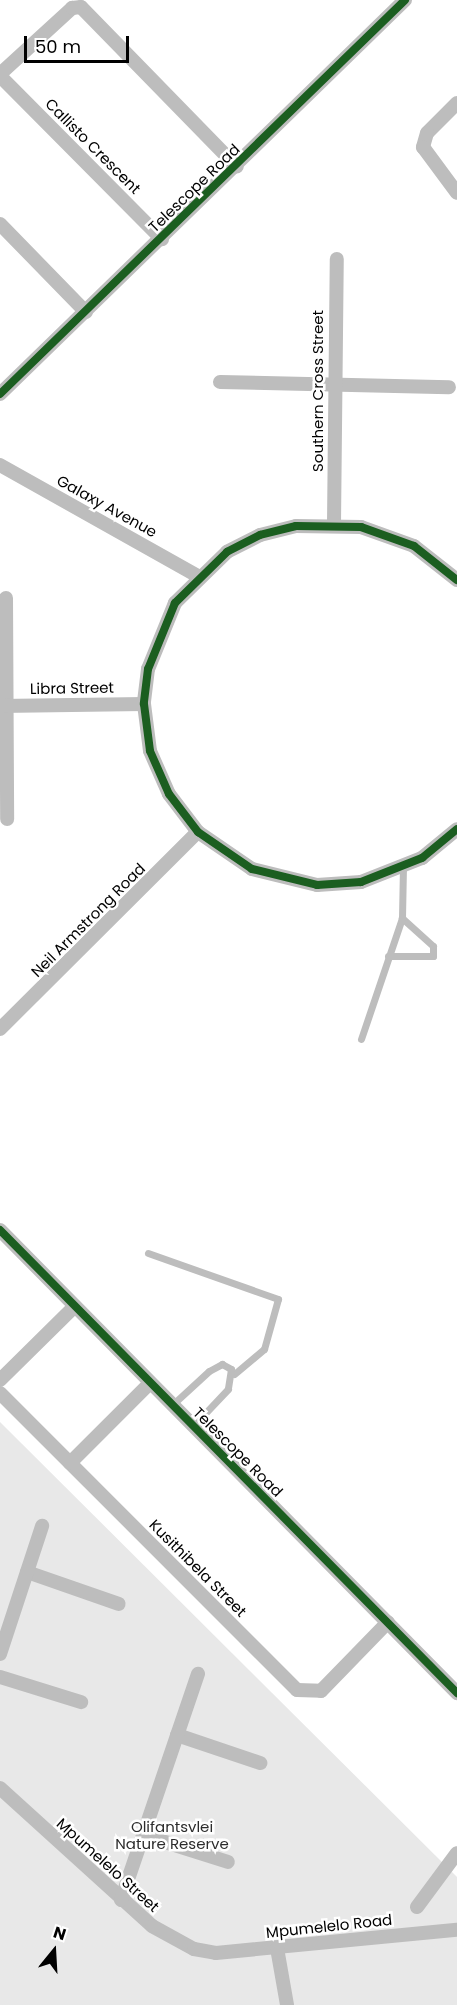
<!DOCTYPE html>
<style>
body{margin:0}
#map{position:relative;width:457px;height:2005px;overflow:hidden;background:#fff;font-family:Poppins,sans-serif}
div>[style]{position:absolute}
.green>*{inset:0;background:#e8e8e8}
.service>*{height:7px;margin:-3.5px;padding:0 3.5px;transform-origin:3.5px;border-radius:3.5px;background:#bdbdbd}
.minor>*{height:14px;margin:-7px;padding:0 7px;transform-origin:7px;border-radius:7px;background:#bdbdbd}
.cycleway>*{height:8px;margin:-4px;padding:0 4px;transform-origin:4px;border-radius:4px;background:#1b5e20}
span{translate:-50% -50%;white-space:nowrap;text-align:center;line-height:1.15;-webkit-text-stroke:5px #fff;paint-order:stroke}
.street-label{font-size:15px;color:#000}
.park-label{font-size:15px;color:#2c2c2c}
.north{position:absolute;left:24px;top:1921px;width:60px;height:60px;-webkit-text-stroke:4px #fff;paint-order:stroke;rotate:18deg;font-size:16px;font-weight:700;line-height:24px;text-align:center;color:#000}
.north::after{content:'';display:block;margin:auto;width:21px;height:27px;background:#000;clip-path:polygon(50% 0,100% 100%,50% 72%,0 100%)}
.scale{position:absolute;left:24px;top:36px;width:105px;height:27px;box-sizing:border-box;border:3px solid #000;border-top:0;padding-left:8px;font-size:18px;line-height:21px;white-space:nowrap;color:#000;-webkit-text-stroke:4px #fff;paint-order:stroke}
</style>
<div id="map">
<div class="green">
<div style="clip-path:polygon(0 1422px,457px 1877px,457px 2005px,0 2005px)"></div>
</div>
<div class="service">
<div style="left:388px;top:956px;width:45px"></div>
<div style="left:433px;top:956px;width:10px;rotate:-90deg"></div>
<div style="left:433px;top:946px;width:42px;rotate:-137.9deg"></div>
<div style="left:361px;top:1039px;width:128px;rotate:-71.3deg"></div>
<div style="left:402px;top:918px;width:50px;rotate:-88.9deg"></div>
<div style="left:148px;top:1253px;width:138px;rotate:19.5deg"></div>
<div style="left:278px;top:1299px;width:52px;rotate:105.6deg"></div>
<div style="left:264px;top:1349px;width:39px;rotate:140deg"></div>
<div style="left:172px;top:1405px;width:50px;rotate:-42.6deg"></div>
<div style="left:209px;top:1371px;width:15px;rotate:-28deg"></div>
<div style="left:222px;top:1364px;width:10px;rotate:29deg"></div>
<div style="left:231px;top:1369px;width:20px;rotate:99deg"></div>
<div style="left:228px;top:1389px;width:51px;rotate:133.4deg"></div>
</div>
<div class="minor">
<div style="left:0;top:74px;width:98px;rotate:-42.5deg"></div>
<div style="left:72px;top:8px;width:9px;rotate:-6deg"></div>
<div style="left:81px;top:7px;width:223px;rotate:45.7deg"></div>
<div style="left:0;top:76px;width:230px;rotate:45.2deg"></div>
<div style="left:457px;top:103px;width:42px;rotate:135deg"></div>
<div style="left:427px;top:133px;width:15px;rotate:106deg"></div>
<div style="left:423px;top:147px;width:57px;rotate:53.5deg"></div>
<div style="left:0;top:224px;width:123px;rotate:45.7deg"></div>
<div style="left:220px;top:382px;width:229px;rotate:1.3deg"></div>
<div style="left:0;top:394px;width:565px;rotate:-44.21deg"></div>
<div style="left:0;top:465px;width:227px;rotate:29.3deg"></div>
<div style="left:334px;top:524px;width:265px;rotate:-89.4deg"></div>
<div style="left:457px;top:580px;width:55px;rotate:-141.7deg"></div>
<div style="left:414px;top:546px;width:56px;rotate:-160.3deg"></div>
<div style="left:361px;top:527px;width:65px;rotate:-179.1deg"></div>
<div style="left:296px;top:526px;width:37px;rotate:166deg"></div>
<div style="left:260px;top:535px;width:37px;rotate:153deg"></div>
<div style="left:227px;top:552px;width:73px;rotate:135.6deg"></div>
<div style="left:175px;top:603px;width:71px;rotate:112.2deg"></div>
<div style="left:148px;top:669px;width:35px;rotate:97deg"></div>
<div style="left:144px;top:704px;width:47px;rotate:82.7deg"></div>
<div style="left:150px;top:751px;width:47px;rotate:66.2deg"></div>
<div style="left:169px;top:794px;width:48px;rotate:52.7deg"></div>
<div style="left:198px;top:832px;width:65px;rotate:34.4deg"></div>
<div style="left:252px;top:869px;width:67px;rotate:13.8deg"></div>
<div style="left:317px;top:885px;width:44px;rotate:-3.9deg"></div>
<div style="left:361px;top:882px;width:66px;rotate:-21.5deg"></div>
<div style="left:422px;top:858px;width:45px;rotate:-39.6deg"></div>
<div style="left:6px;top:598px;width:221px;rotate:89.7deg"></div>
<div style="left:0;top:706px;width:144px;rotate:-0.8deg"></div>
<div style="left:0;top:1029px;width:279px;rotate:-44.9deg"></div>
<div style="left:0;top:1230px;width:651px;rotate:45.37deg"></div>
<div style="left:0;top:1380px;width:105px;rotate:-44.6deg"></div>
<div style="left:0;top:1393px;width:420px;rotate:45deg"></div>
<div style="left:297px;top:1690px;width:24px;rotate:2deg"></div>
<div style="left:321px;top:1691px;width:96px;rotate:-45.8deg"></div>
<div style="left:70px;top:1463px;width:113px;rotate:-45deg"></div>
<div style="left:27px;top:1572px;width:97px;rotate:19.2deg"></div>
<div style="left:0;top:1654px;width:135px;rotate:-71.8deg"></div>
<div style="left:0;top:1677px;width:85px;rotate:17.2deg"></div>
<div style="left:177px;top:1735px;width:88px;rotate:18.6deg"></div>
<div style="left:0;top:1788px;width:205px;rotate:42.2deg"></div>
<div style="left:152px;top:1926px;width:48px;rotate:28.7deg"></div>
<div style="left:194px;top:1949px;width:22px;rotate:10deg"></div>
<div style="left:216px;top:1953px;width:242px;rotate:-5.5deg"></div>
<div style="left:143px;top:1835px;width:89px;rotate:17.6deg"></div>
<div style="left:121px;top:1900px;width:239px;rotate:-71.2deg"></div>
<div style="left:417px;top:1907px;width:67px;rotate:-53.5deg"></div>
<div style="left:277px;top:1948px;width:58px;rotate:80deg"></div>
</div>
<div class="cycleway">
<div style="left:0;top:394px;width:565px;rotate:-44.21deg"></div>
<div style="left:457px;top:580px;width:55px;rotate:-141.7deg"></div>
<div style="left:414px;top:546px;width:56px;rotate:-160.3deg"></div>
<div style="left:361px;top:527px;width:65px;rotate:-179.1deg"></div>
<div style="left:296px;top:526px;width:37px;rotate:166deg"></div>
<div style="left:260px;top:535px;width:37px;rotate:153deg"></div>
<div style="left:227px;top:552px;width:73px;rotate:135.6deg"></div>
<div style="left:175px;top:603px;width:71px;rotate:112.2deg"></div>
<div style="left:148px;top:669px;width:35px;rotate:97deg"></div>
<div style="left:144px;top:704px;width:47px;rotate:82.7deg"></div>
<div style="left:150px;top:751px;width:47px;rotate:66.2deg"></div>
<div style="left:169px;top:794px;width:48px;rotate:52.7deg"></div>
<div style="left:198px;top:832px;width:65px;rotate:34.4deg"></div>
<div style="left:252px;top:869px;width:67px;rotate:13.8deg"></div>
<div style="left:317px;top:885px;width:44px;rotate:-3.9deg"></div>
<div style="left:361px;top:882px;width:66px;rotate:-21.5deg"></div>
<div style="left:422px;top:858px;width:45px;rotate:-39.6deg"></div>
<div style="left:0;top:1230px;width:651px;rotate:45.37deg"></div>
</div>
<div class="street-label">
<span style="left:93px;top:146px;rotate:45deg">Callisto Crescent</span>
<span style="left:194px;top:188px;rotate:-44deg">Telescope Road</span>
<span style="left:318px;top:391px;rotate:-90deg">Southern Cross Street</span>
<span style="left:107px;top:506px;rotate:29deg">Galaxy Avenue</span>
<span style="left:72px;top:688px;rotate:-1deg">Libra Street</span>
<span style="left:88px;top:920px;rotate:-45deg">Neil Armstrong Road</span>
<span style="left:238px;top:1452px;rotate:45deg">Telescope Road</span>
<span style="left:198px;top:1568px;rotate:45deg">Kusithibela Street</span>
<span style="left:108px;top:1865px;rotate:42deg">Mpumelelo Street</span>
<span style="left:329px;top:1926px;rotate:-6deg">Mpumelelo Road</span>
</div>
<div class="park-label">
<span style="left:172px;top:1835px">Olifantsvlei<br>Nature Reserve</span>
</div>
<div class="north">N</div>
<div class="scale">50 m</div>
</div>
